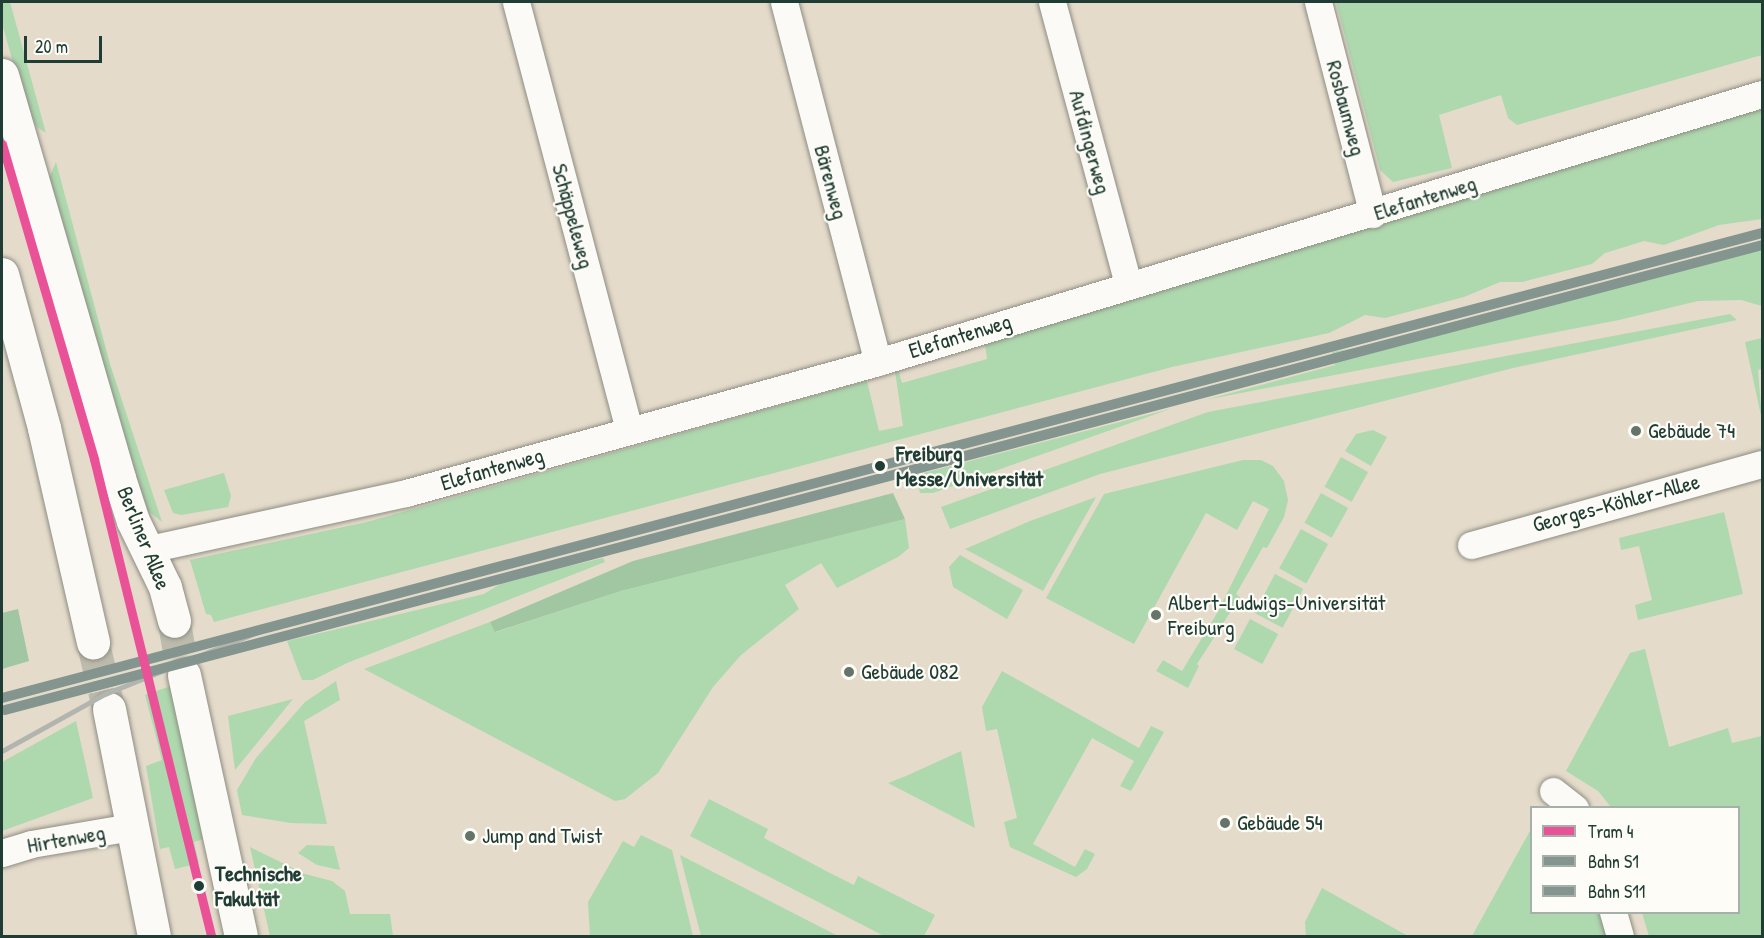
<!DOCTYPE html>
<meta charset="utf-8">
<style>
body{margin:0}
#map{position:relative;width:1764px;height:938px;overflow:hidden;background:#e5dbca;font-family:"Patrick Hand",sans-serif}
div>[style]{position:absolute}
.green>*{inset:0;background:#aed8ae;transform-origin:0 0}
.forest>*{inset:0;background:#a0c7a1}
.secondary-tunnel>*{height:33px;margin-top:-16.5px;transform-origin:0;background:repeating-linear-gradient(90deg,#bdbbac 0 33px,transparent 0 49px)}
.roads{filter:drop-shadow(0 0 2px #8d8d83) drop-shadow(0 0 2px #8d8d83)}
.street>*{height:27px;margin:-13.5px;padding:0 13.5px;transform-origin:13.5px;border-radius:13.5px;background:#fbfaf7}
.secondary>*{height:33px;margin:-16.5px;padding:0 16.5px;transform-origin:16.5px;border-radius:16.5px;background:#fbfaf7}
.rail>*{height:4.5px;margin:-2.25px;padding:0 2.25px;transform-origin:2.25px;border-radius:2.25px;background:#b2b4b0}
.rail-1>*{height:10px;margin:-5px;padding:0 5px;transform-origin:5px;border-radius:5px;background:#84948f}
.rail-2>*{height:10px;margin:-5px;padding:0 5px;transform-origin:5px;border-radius:5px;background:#84948f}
.tram-1>*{height:9px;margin:-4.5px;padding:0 4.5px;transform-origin:4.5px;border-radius:4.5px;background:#ea5297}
.dots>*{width:16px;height:16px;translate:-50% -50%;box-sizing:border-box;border:3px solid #fdfcf7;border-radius:50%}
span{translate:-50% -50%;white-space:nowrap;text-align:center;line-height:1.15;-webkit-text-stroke:4.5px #fdfcf7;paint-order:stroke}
.street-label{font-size:22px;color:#1f3d34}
.poi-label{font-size:22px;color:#1f3d34}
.left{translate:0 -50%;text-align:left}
.stop-label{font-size:22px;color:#1f3d34;font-weight:700}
.frame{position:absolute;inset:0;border:3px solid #1f3d34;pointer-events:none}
.legend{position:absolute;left:1530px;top:806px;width:210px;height:108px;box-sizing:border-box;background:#fdfcf7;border:2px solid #a4b0a9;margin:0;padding:8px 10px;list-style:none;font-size:18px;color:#1f3d34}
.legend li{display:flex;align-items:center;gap:12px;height:30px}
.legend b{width:30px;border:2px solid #a4b0a9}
.scale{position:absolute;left:24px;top:36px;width:78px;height:27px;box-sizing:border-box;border:3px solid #1f3d34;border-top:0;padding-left:8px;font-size:18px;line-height:21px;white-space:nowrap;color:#1f3d34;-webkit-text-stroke:4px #fdfcf7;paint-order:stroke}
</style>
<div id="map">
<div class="green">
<div style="clip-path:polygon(2px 2px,10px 2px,46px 133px,37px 127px,26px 110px,2px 23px)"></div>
<div style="clip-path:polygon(1336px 2px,1762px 2px,1762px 55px,1517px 125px,1508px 118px,1501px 95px,1439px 115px,1452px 168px,1393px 182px,1380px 170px)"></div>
<div style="clip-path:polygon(1762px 105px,1762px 219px,1719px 225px,1664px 245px,1644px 241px,1605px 253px,1592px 264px,1522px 282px,1500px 282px,1464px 297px,1385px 318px,1365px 315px,1329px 333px,1172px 367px,214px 622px,211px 615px,206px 614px,190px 560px,367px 522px,867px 381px,879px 431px,903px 426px,895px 371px,898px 369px,902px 383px,987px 359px,985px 344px,1390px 216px)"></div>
<div style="clip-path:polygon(56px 162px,110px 364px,162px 522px,142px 506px,47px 183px)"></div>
<div style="clip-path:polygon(1762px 241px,1762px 306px,1741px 300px,1698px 301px,1619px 320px,1205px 400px,1335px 365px,1332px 352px,1402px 340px)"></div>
<div style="clip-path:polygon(1730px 314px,1737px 320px,1513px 368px,1100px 474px,950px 529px,941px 507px,1208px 412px)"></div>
<div style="clip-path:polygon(1762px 338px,1762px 369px,1758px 370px,1762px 420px,1745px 342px)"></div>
<div style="clip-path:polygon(1170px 409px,933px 493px,920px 493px,916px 475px)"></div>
<div style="clip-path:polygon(1373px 430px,1387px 437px,1371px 466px,1345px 451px,1356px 434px)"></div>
<div style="left:1341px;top:457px;width:31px;height:34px;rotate:29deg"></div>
<div style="clip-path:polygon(1243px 460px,1261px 460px,1273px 466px,1284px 481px,1288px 500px,1284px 517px,1267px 548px,1263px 547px,1236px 594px,1240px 597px,1197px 664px,1199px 666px,1188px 688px,1156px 671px,1163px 660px,1182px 671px,1216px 615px,1269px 509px,1253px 501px,1237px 530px,1206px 513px,1134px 644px,1046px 598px,1104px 494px)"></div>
<div style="clip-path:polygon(224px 473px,231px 496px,228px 507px,181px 515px,173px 513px,164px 490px)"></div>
<div style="left:1321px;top:493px;width:31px;height:34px;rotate:29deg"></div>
<div style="clip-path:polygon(1096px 497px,1043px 591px,965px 549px,1030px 521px)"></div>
<div style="clip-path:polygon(1724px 512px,1743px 594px,1638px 620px,1635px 605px,1652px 600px,1639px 546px,1621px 550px,1619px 538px)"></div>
<div style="clip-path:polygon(905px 519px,909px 548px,898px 557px,837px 588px,821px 563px,785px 585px,799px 609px,741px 655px,713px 687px,658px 773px,625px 799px,615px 801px,364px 669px,490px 622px,496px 632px,621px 591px)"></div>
<div style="left:1301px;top:529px;width:31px;height:45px;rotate:29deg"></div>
<div style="clip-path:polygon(960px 555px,1023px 590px,1007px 619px,953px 587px,949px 567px)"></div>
<div style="clip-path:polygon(603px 558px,605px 562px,347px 663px,313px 680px,302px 680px,287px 641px,484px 594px,513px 576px,514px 579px)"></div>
<div style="left:1275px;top:574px;width:32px;height:44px;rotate:28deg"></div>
<div style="left:1250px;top:619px;width:32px;height:34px;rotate:28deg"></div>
<div style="clip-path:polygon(1645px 649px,1669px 747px,1728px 728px,1732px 743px,1762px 736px,1762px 936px,1649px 936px,1642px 913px,1738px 912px,1738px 808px,1611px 807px,1598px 791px,1566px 771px,1630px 653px)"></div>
<div style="clip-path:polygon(1002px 671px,1139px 748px,1151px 726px,1164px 732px,1131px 791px,1120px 786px,1134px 761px,1092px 738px,1033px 844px,1075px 867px,1085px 849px,1095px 854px,1087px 869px,1076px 877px,1010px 847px,1004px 822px,1017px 818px,997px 729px,986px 731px,982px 707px)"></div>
<div style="clip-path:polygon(336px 681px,340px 700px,304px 721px,327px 824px,291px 823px,242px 815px,237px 790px,256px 758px,305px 702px)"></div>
<div style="clip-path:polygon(171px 686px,203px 839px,194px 842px,199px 863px,175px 869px,169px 847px,160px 849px,146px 766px,162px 760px,145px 695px)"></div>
<div style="clip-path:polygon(293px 699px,235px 770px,228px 716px)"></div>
<div style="clip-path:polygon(76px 721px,93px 798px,2px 831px,2px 762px)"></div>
<div style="clip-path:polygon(961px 751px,975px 828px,888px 783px,906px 776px)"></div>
<div style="clip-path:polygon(709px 799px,768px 829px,764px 838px,830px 873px,854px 885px,858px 876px,935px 915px,924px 936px,884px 936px,690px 836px)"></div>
<div style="clip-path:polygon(1531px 829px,1532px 912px,1602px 913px,1609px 936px,1472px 936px)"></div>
<div style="clip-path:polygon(641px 835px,672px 850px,693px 936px,590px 936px,588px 902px,623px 841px,634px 847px)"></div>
<div style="clip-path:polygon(307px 845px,334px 846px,340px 870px,317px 865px,298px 853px)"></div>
<div style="clip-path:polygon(250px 847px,305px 874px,332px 881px,345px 891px,350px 914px,390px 914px,393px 936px,270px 936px)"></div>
<div style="clip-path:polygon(680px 855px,838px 936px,701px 936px)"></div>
<div style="clip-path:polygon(1322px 888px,1408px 936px,1306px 936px,1305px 922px)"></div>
</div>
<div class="forest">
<div style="clip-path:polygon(893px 493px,905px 519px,621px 591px,495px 632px,490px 622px,633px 561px)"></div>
<div style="clip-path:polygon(18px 609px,29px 661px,2px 669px,2px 613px)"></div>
</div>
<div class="secondary-tunnel">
<div style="left:174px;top:621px;width:55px;rotate:79.5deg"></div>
<div style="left:93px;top:642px;width:69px;rotate:76.6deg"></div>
</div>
<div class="roads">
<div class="street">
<div style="left:516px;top:2px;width:443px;rotate:75.2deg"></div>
<div style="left:784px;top:2px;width:372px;rotate:75.4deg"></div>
<div style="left:1052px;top:2px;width:291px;rotate:74.9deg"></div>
<div style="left:1318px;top:2px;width:219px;rotate:75.5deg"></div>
<div style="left:1471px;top:545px;width:302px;rotate:-15.6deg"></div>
<div style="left:149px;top:549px;width:263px;rotate:-12.3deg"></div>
<div style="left:406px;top:493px;width:490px;rotate:-15.5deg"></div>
<div style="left:878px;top:362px;width:924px;rotate:-16.87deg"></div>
<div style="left:1553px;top:791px;width:28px;rotate:38deg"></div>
<div style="left:2px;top:853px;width:30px;rotate:-17deg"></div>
<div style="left:31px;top:844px;width:101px;rotate:-9.6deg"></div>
<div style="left:1613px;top:912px;width:25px;rotate:74deg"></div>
</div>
<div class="secondary">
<div style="left:2px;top:75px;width:420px;rotate:73.8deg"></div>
<div style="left:119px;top:478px;width:45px;rotate:72deg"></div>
<div style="left:133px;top:521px;width:73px;rotate:64.1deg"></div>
<div style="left:165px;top:587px;width:35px;rotate:75deg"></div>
<div style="left:2px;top:274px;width:160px;rotate:74.7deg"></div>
<div style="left:44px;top:428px;width:220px;rotate:77.1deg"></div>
<div style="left:184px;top:675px;width:267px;rotate:77.7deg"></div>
<div style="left:109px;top:709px;width:231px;rotate:78.8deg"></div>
</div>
</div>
<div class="rail">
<div style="left:2px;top:751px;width:118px;rotate:-29deg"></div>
<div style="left:105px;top:694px;width:162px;rotate:-22.1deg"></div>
</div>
<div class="rail-1">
<div style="left:2px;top:698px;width:1820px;rotate:-14.8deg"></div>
</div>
<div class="rail-2">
<div style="left:5px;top:710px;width:1817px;rotate:-14.82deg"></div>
</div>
<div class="tram-1">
<div style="left:2px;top:144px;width:328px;rotate:73.7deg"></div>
<div style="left:94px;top:459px;width:491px;rotate:76.2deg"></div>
</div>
<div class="dots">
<div style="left:1636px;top:431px;background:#647468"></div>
<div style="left:880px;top:466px;background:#1f3d34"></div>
<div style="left:1156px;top:615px;background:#647468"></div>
<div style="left:849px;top:672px;background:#647468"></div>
<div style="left:1225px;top:823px;background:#647468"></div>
<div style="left:470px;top:836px;background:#647468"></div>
<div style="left:199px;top:886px;background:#1f3d34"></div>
</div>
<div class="street-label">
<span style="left:1346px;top:108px;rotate:75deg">Rosbaumweg</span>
<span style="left:1090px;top:142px;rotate:75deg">Aufdingerweg</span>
<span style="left:831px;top:182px;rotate:75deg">Bärenweg</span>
<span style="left:1425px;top:198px;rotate:-17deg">Elefantenweg</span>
<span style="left:573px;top:216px;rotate:75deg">Schäppeleweg</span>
<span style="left:960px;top:336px;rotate:-17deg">Elefantenweg</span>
<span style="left:492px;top:469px;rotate:-16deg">Elefantenweg</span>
<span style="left:1616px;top:503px;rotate:-15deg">Georges-Köhler-Allee</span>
<span style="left:144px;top:538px;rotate:68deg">Berliner Allee</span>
<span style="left:66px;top:839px;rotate:-10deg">Hirtenweg</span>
</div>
<div class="poi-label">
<span class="left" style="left:1648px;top:431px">Gebäude 74</span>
<span class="left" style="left:1168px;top:615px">Albert-Ludwigs-Universität<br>Freiburg</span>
<span class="left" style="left:861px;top:672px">Gebäude 082</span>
<span class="left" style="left:1237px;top:823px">Gebäude 54</span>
<span class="left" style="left:482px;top:836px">Jump and Twist</span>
</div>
<div class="stop-label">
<span class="left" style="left:896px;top:466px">Freiburg<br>Messe/Universität</span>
<span class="left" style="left:215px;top:886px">Technische<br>Fakultät</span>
</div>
<div class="frame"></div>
<ul class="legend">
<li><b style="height:8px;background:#ea5297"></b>Tram 4</li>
<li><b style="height:8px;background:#84948f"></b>Bahn S1</li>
<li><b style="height:8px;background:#84948f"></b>Bahn S11</li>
</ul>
<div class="scale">20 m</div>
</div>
